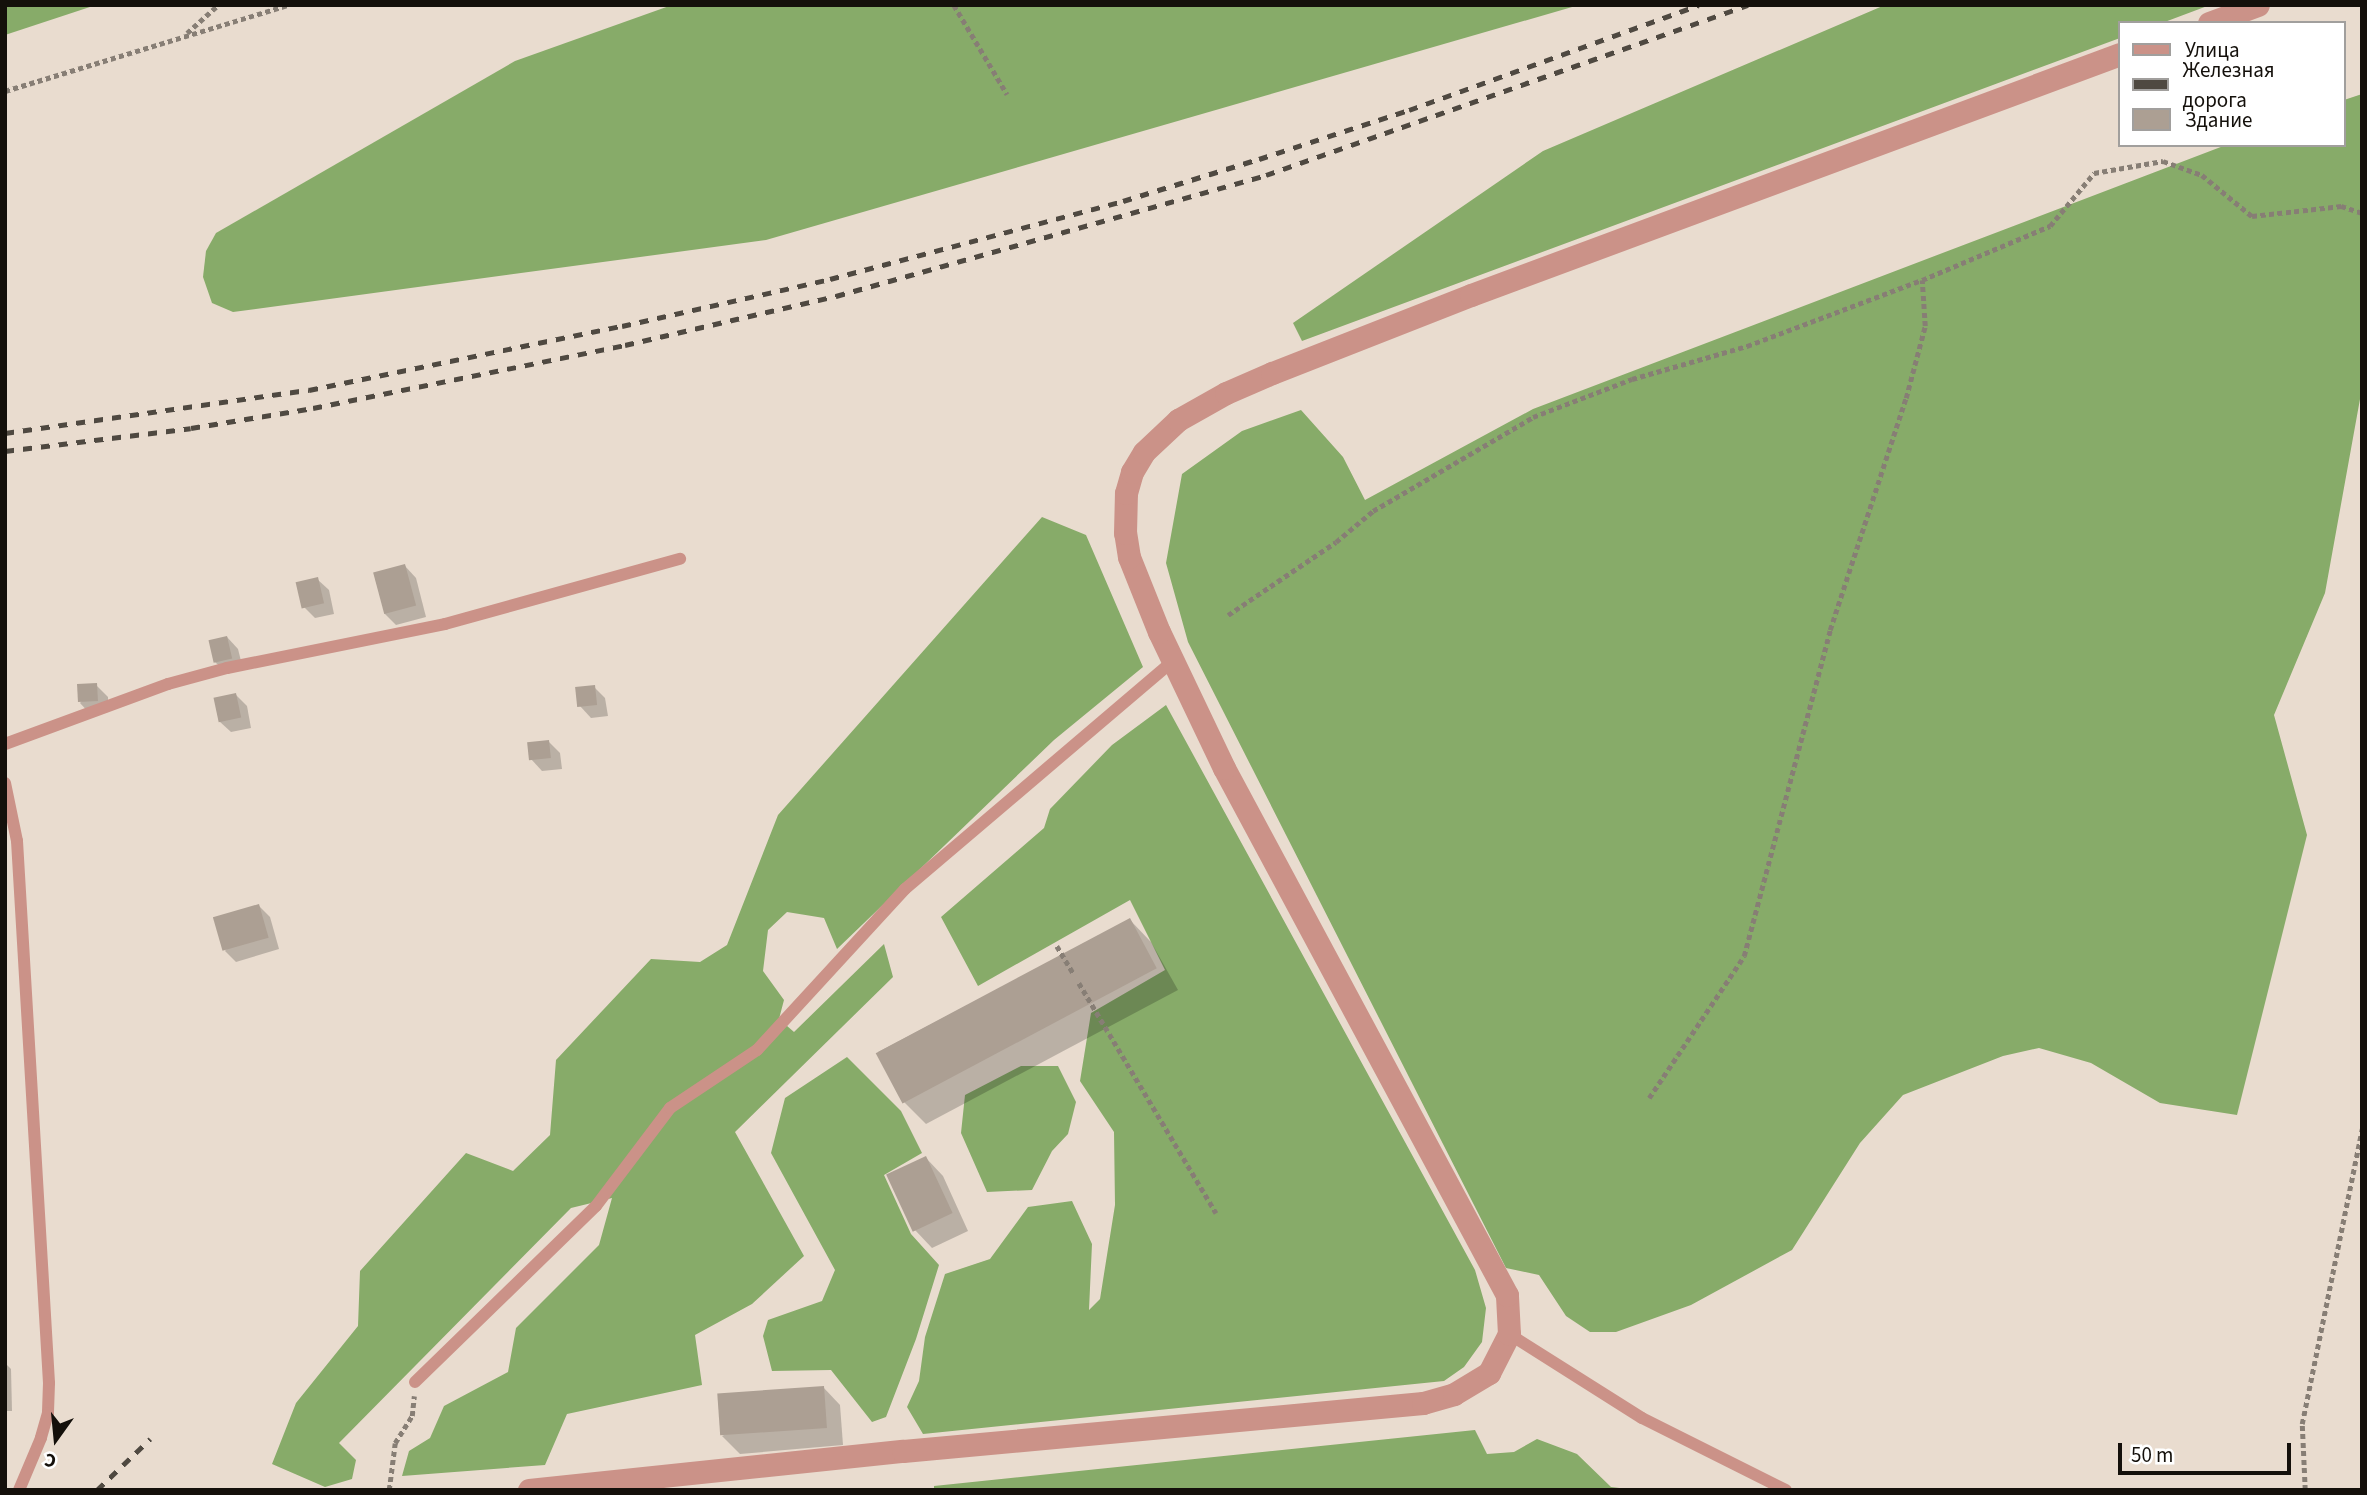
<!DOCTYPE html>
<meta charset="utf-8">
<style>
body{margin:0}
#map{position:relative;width:2367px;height:1495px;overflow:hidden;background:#e9dccf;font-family:"Source Sans 3",sans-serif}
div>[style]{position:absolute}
.forest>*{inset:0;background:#87ab69}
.shadow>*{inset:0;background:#0003}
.building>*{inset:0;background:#ac9f93;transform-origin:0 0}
.path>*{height:4.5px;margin-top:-2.25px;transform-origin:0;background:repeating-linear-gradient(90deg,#877e75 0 5px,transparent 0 8.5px)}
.service>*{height:12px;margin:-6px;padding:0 6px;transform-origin:6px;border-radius:6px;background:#cb9288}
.minor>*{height:23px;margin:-11.5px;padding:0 11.5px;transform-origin:11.5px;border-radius:11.5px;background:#cb9288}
.rail>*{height:5px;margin-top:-2.5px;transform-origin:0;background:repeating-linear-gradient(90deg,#4f4941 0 9px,transparent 0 18px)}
span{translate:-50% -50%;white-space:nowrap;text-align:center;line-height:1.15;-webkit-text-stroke:5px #fff;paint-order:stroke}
.frame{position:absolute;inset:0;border:7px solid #14100b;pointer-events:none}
.legend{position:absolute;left:2118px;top:21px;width:228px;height:126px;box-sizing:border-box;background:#fff;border:2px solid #a19f9d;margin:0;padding:9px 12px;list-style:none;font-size:21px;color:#14100b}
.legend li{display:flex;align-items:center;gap:14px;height:35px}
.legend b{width:35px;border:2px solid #a19f9d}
.north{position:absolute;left:21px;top:1404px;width:70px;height:70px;-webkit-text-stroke:5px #fff;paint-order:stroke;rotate:195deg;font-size:19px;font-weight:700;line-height:28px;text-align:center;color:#14100b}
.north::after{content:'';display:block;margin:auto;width:24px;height:32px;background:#14100b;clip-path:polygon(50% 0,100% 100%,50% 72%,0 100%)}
.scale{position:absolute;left:2118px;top:1443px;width:173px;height:32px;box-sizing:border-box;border:4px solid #14100b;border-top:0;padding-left:9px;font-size:21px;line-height:24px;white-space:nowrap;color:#14100b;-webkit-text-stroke:5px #fff;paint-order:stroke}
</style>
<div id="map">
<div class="forest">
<div style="clip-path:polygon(5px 5px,96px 5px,5px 35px)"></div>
<div style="clip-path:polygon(672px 5px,1579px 5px,766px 240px,233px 312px,212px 303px,203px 277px,206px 251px,216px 233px,515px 61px)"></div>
<div style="clip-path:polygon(1885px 5px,2210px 5px,2162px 23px,2120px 23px,2120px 38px,1302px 341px,1293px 323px,1543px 151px)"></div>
<div style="clip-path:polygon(2362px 94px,2362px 388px,2325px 593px,2274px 715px,2307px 835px,2237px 1115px,2160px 1103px,2091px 1063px,2039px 1048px,2003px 1056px,1903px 1095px,1860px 1143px,1792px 1250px,1691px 1305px,1616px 1332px,1590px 1332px,1566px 1316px,1539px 1275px,1506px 1268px,1188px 642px,1166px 563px,1182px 474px,1242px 431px,1301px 410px,1343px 457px,1365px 500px,1533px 409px,2226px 145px,2344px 145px,2344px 100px)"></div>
<div style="clip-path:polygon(1042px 517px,1086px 535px,1143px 667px,1054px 740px,837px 949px,824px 918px,787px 912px,768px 930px,763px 971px,784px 1000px,779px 1019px,794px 1032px,884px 944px,893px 977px,735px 1132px,804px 1256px,752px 1304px,695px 1335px,702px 1385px,567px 1414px,545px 1465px,402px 1476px,409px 1451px,430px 1438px,444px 1406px,508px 1372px,516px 1328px,599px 1245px,612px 1198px,571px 1208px,339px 1443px,356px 1460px,352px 1479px,325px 1487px,272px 1464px,296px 1403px,358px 1326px,360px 1271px,466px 1153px,513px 1171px,550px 1135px,556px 1060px,651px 959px,700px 962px,727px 945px,778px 815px)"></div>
<div style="clip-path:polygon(1166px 705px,1475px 1270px,1486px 1308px,1482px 1342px,1464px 1367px,1444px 1381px,923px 1434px,907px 1407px,919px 1381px,925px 1337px,945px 1274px,990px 1259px,1028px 1207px,1072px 1201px,1092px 1244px,1089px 1310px,1100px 1299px,1115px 1205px,1114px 1132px,1080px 1081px,1091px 1013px,1165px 970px,1130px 900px,978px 986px,941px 917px,1044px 828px,1050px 809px,1112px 745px)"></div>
<div style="clip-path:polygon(847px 1057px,901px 1111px,922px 1153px,884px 1175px,911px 1234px,939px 1265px,916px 1339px,886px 1417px,872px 1422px,831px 1370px,772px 1371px,763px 1336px,768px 1320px,822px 1301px,835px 1270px,771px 1153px,785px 1098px)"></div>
<div style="clip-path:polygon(1021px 1066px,1058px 1066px,1076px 1102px,1068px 1134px,1052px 1151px,1032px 1190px,987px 1192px,961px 1133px,965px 1095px)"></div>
<div style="clip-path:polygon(1475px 1430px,1487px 1454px,1514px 1452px,1537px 1439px,1577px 1454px,1611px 1487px,1636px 1490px,934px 1490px,934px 1486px)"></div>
</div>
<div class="shadow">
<div style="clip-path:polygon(405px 566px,416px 578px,426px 617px,396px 625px,384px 613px)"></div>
<div style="clip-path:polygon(317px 579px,329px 590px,334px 614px,315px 618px,304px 607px)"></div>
<div style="clip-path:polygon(227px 637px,238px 649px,243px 669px,227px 673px,215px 662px)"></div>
<div style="clip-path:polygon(96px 685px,108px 697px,108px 712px,91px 715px,80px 703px)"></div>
<div style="clip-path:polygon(594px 687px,605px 698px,608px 716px,591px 718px,580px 706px)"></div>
<div style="clip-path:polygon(236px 695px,247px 706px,251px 728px,231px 732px,219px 721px)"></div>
<div style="clip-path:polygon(549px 742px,560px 753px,562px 769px,542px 771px,531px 759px)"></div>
<div style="clip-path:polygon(259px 906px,270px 917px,279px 949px,236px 962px,225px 951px)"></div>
<div style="clip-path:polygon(1130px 920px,1151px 942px,1178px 990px,926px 1124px,904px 1102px,878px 1052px)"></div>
<div style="clip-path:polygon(926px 1158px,943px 1176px,968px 1231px,932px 1248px,915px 1230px,889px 1176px)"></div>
<div style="clip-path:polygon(5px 1363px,11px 1369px,12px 1411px,5px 1411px)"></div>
<div style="clip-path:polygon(823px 1387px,840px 1405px,843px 1445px,740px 1454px,722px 1436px)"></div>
</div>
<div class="building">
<div style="left:405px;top:564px;width:43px;height:33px;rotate:75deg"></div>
<div style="left:318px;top:577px;width:27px;height:23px;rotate:77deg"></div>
<div style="left:227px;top:636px;width:23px;height:19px;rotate:77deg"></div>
<div style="left:97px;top:683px;width:18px;height:20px;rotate:87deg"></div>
<div style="left:595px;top:685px;width:20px;height:20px;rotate:84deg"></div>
<div style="left:236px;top:693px;width:25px;height:23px;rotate:78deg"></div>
<div style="left:549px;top:740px;width:18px;height:22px;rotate:84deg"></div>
<div style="left:259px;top:904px;width:35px;height:48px;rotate:74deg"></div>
<div style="left:1130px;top:918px;width:57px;height:288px;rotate:62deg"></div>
<div style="left:926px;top:1156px;width:63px;height:44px;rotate:65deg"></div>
<div style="left:824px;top:1386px;width:42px;height:107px;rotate:86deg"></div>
</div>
<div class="path">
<div style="left:954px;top:5px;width:104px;rotate:59.2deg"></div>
<div style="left:187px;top:33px;width:42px;rotate:-42.1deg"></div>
<div style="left:5px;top:91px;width:296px;rotate:-16.9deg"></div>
<div style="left:1228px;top:615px;width:130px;rotate:-34.1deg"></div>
<div style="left:1336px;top:542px;width:48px;rotate:-40deg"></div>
<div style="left:1373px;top:511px;width:186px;rotate:-30.4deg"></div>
<div style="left:1533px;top:417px;width:106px;rotate:-21deg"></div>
<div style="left:1632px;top:379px;width:120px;rotate:-16deg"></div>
<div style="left:1747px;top:346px;width:187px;rotate:-20.7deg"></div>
<div style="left:1922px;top:280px;width:139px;rotate:-22.9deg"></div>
<div style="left:2050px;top:226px;width:69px;rotate:-50.3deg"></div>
<div style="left:2094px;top:173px;width:70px;rotate:-9.9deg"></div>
<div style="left:2163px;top:161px;width:41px;rotate:19.7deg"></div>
<div style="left:2202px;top:175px;width:65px;rotate:39.4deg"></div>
<div style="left:2252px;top:216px;width:90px;rotate:-6.4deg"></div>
<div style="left:2341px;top:206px;width:22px;rotate:18deg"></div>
<div style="left:1057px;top:946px;width:33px;rotate:59deg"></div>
<div style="left:1079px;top:983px;width:268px;rotate:59.2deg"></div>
<div style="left:1649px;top:1098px;width:171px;rotate:-56.2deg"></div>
<div style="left:1744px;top:956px;width:337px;rotate:-75.2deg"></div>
<div style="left:1830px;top:630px;width:244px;rotate:-71.9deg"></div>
<div style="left:1906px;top:398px;width:74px;rotate:-75.2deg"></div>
<div style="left:1925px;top:326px;width:46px;rotate:-93.7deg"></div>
<div style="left:389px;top:1490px;width:47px;rotate:-82.7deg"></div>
<div style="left:395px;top:1443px;width:32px;rotate:-58deg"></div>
<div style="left:412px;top:1416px;width:20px;rotate:-84deg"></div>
<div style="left:2305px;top:1490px;width:66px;rotate:-92.6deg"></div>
<div style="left:2302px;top:1424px;width:301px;rotate:-78.5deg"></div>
</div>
<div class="service">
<div style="left:5px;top:744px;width:174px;rotate:-20.2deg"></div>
<div style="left:168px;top:684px;width:61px;rotate:-15.2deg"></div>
<div style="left:227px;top:668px;width:222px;rotate:-11.4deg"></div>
<div style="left:445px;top:624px;width:244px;rotate:-15.5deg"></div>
<div style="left:5px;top:783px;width:59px;rotate:78.3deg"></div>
<div style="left:17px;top:841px;width:543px;rotate:86.62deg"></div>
<div style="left:49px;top:1383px;width:30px;rotate:92deg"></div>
<div style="left:48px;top:1413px;width:26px;rotate:106deg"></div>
<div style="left:41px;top:1438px;width:56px;rotate:112.9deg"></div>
<div style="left:1509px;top:1334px;width:157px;rotate:32.3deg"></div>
<div style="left:1642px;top:1418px;width:161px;rotate:26.6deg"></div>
<div style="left:415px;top:1382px;width:252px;rotate:-44.2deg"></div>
<div style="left:596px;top:1206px;width:123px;rotate:-52.9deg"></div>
<div style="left:670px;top:1108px;width:105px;rotate:-33.7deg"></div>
<div style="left:757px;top:1050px;width:219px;rotate:-47.4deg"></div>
<div style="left:905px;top:889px;width:352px;rotate:-40.4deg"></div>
</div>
<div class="minor">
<div style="left:2209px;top:23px;width:52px;rotate:-20.2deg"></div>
<div style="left:529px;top:1490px;width:376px;rotate:-6deg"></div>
<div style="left:903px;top:1451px;width:522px;rotate:-5.27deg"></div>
<div style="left:1423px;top:1403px;width:32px;rotate:-16deg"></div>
<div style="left:1454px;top:1394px;width:41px;rotate:-31deg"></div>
<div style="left:1489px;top:1373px;width:44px;rotate:-62.9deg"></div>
<div style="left:1509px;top:1334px;width:39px;rotate:-93deg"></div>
<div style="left:1507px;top:1295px;width:598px;rotate:-118.24deg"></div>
<div style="left:1224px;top:768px;width:151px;rotate:-115.5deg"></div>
<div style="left:1159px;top:632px;width:81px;rotate:-111.8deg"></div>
<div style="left:1129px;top:557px;width:24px;rotate:-99deg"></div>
<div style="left:1125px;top:533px;width:40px;rotate:-88.6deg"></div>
<div style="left:1126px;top:493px;width:22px;rotate:-74deg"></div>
<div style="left:1132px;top:472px;width:23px;rotate:-59deg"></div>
<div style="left:1144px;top:452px;width:47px;rotate:-43.3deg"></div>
<div style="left:1178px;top:420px;width:55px;rotate:-29.4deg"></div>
<div style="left:1226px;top:393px;width:50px;rotate:-23.5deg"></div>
<div style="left:1272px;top:373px;width:214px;rotate:-21.4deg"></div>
<div style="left:1471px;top:295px;width:692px;rotate:-20.37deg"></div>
</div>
<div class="rail">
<div style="left:5px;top:433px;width:307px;rotate:-8.1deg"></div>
<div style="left:309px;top:390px;width:319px;rotate:-11.6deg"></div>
<div style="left:622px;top:326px;width:213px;rotate:-12.7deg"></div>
<div style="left:830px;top:279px;width:303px;rotate:-14.9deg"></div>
<div style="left:1123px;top:201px;width:142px;rotate:-17.2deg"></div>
<div style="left:1259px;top:159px;width:158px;rotate:-18.1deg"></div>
<div style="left:1409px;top:110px;width:308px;rotate:-19.9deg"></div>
<div style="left:5px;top:451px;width:187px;rotate:-7deg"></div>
<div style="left:191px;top:428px;width:124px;rotate:-9.3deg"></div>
<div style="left:313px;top:408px;width:318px;rotate:-11.4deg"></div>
<div style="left:625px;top:345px;width:217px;rotate:-13.1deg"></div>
<div style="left:836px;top:296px;width:447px;rotate:-15.7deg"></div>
<div style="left:1266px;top:175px;width:511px;rotate:-19.43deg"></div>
<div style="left:97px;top:1490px;width:74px;rotate:-43.9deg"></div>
</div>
<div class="frame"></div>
<ul class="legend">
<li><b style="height:9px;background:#cb9288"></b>Улица</li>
<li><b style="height:9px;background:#4f4941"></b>Железная дорога</li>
<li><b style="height:19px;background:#ac9f93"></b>Здание</li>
</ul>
<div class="north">С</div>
<div class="scale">50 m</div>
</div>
